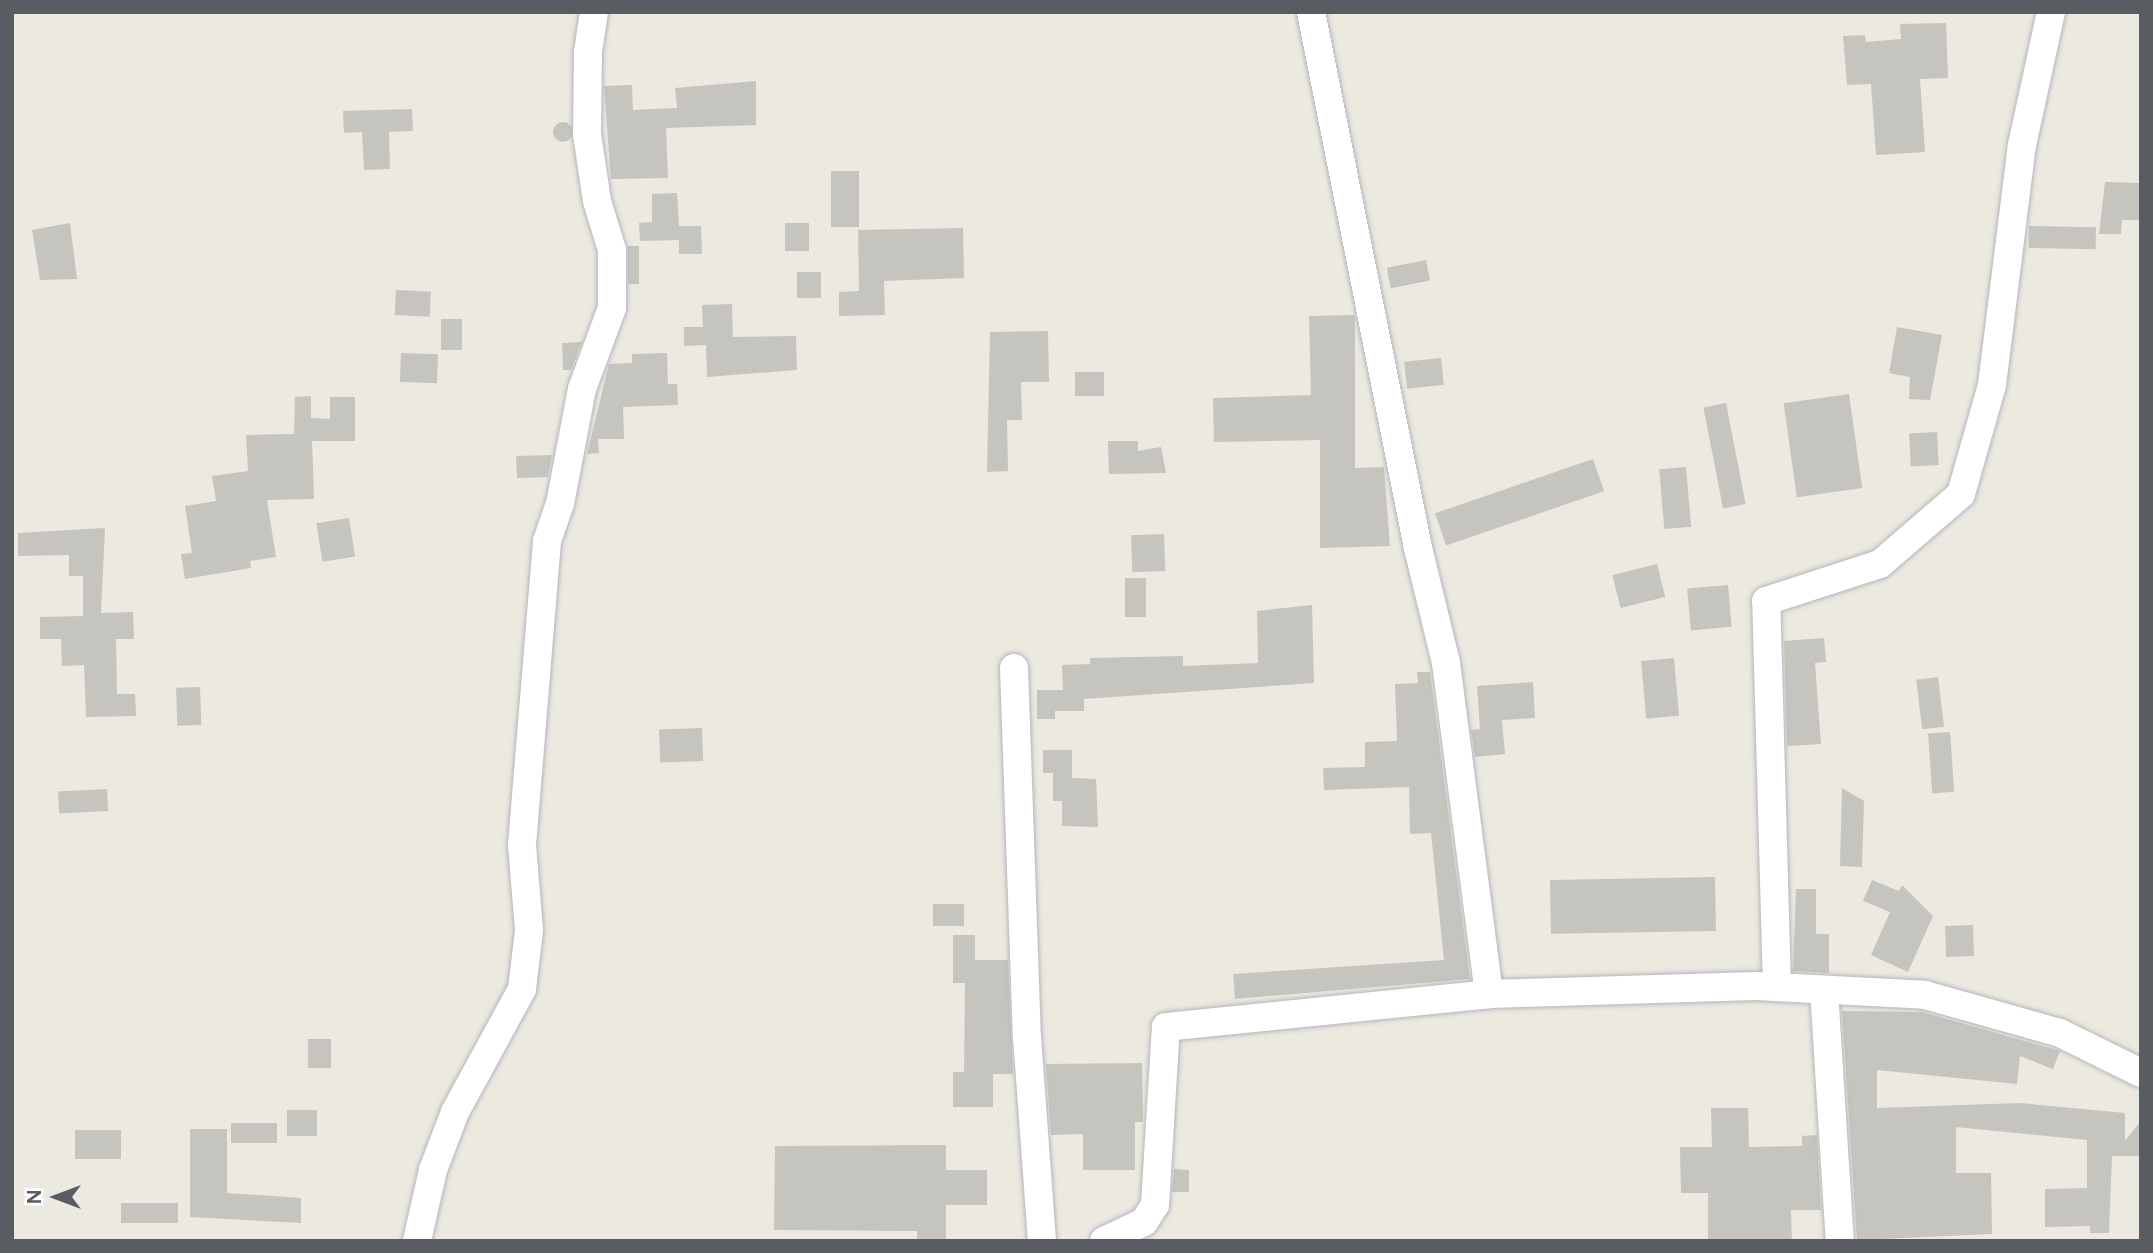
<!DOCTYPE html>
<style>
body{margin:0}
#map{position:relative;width:2153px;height:1253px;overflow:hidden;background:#ece9e0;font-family:Figtree,sans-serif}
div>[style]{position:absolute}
.building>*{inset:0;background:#c6c4be;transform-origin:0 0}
.round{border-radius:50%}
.roads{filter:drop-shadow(0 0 2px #b3b6bb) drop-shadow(0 0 2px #b3b6bb)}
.minor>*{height:28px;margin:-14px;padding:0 14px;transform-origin:14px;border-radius:14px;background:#fff}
span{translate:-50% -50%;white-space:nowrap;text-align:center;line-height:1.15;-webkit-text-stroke:6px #fff;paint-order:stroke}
.frame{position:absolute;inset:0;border:14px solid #595d61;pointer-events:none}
.north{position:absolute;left:21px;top:1162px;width:70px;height:70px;-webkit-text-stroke:5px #fff;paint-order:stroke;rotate:270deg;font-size:19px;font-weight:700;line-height:28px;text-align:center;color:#595d61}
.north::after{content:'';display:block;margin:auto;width:24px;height:32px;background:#595d61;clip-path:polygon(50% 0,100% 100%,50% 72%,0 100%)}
</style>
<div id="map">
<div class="building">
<div style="clip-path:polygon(1946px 23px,1948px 78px,1920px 79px,1925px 152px,1876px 155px,1871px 84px,1847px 85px,1843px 36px,1865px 35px,1866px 42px,1901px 39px,1900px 24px)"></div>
<div style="clip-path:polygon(756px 81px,756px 125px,666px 128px,668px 178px,611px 179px,604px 86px,632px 85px,633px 110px,677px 108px,675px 88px)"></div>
<div style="clip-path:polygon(412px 109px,413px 131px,389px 132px,390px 169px,364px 170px,362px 132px,344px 133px,343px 111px)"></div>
<div class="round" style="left:553px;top:122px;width:20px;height:20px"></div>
<div style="left:831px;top:171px;width:28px;height:56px"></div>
<div style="clip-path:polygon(2105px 182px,2141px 183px,2141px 220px,2122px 220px,2121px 234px,2099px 234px)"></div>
<div style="clip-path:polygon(677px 193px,679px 226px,701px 226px,702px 254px,679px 254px,679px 240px,640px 241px,639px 223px,652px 222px,652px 194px)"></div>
<div style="clip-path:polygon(70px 223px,77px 279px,40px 280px,32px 230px)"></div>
<div style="left:809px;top:223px;width:28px;height:24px;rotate:90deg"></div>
<div style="left:2029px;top:226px;width:67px;height:22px;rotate:1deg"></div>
<div style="clip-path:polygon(963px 228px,964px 278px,884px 281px,885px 315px,839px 316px,839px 292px,859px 291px,858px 230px)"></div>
<div style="left:628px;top:246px;width:11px;height:38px"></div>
<div style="left:1426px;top:260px;width:21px;height:40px;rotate:79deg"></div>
<div style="left:797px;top:272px;width:24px;height:26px"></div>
<div style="left:396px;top:290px;width:35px;height:25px;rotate:3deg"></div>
<div style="clip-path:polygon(732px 304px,733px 337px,796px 336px,797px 370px,707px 377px,706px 345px,684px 346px,684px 327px,703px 327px,702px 305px)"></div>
<div style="clip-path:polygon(1355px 315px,1355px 468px,1384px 467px,1390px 546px,1320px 548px,1320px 440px,1214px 442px,1213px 398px,1311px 395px,1309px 316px)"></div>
<div style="left:441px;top:319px;width:21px;height:31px"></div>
<div style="clip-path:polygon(1897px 327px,1942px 335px,1930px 400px,1909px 399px,1910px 377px,1889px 373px)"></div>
<div style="clip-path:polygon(1048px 331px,1049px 382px,1021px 382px,1022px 420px,1007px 420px,1008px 471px,987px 472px,990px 332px)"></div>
<div style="clip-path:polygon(582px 342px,571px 370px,563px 370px,562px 343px)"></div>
<div style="left:401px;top:353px;width:37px;height:29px;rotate:2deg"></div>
<div style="clip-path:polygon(667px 353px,668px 384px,677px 384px,678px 405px,623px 407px,624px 439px,598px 439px,599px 453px,587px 454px,609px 364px,632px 363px,632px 354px)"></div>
<div style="left:1441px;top:358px;width:27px;height:37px;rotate:84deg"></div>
<div style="left:1104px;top:372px;width:24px;height:29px;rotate:90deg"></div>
<div style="left:1849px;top:394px;width:95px;height:66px;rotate:82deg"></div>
<div style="clip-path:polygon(311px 396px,311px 418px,330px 419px,330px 397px,355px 397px,355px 441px,312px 441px,314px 499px,267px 500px,276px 557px,250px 561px,251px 568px,185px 579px,181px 554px,192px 553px,185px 506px,216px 501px,212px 476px,248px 471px,246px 435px,294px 434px,295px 397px)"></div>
<div style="left:1726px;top:403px;width:103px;height:23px;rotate:79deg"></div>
<div style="left:1937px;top:432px;width:33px;height:28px;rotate:87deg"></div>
<div style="clip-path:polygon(1108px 441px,1138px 441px,1138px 451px,1161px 447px,1166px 473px,1109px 474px)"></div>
<div style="clip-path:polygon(552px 455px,548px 477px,517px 478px,516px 456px)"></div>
<div style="left:1593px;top:459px;width:34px;height:167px;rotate:71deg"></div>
<div style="left:1686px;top:467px;width:60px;height:27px;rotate:85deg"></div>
<div style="left:349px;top:518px;width:39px;height:33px;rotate:81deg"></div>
<div style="clip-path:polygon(105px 528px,101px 613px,133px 612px,134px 639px,116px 639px,117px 694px,135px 694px,136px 716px,86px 717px,84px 665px,62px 666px,61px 639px,40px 639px,40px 617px,83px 616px,83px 576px,69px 576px,69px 555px,18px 556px,18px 533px)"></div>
<div style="left:1164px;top:534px;width:37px;height:33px;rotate:88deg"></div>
<div style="left:1657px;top:564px;width:34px;height:46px;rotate:76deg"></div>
<div style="left:1125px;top:578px;width:21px;height:39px"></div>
<div style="left:1728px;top:585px;width:42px;height:41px;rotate:85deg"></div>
<div style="clip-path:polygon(1312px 605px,1314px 683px,1084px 699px,1084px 711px,1055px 711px,1055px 719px,1037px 719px,1037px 690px,1063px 690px,1062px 665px,1090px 664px,1090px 658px,1183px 656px,1183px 666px,1258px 663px,1257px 611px)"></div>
<div style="clip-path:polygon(1824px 638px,1826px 662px,1815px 663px,1821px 744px,1787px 746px,1784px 641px)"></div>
<div style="left:1674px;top:658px;width:58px;height:33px;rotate:85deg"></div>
<div style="clip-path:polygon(1417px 672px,1430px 672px,1470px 979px,1235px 999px,1233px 974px,1444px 960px,1431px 833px,1410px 834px,1409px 787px,1324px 790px,1323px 768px,1365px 767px,1365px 742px,1397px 741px,1395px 684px,1418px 683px)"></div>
<div style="left:1938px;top:677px;width:50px;height:22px;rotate:83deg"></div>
<div style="clip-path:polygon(1533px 682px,1535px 718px,1502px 720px,1505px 754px,1475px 757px,1471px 730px,1480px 729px,1477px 686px)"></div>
<div style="left:200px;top:687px;width:38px;height:24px;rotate:88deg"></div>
<div style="left:702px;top:728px;width:33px;height:43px;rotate:88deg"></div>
<div style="left:1950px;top:732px;width:60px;height:22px;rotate:86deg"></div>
<div style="clip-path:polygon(1043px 750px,1072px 750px,1072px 778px,1096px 779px,1098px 827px,1062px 826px,1062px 801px,1053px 801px,1053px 773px,1043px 773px)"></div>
<div style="clip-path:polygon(1842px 788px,1864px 801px,1862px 867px,1840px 866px)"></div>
<div style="left:107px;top:789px;width:22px;height:49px;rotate:87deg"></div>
<div style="left:1715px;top:877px;width:54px;height:165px;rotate:89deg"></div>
<div style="clip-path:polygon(1872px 880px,1899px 891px,1902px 885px,1933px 916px,1908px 972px,1871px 955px,1890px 912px,1863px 901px)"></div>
<div style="clip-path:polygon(1796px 889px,1816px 889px,1816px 934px,1829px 934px,1829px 973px,1793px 971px)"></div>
<div style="left:933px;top:904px;width:31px;height:22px"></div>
<div style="left:1973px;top:925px;width:31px;height:28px;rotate:88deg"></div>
<div style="clip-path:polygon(953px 935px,975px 935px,975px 960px,1008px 960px,1013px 1074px,993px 1074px,993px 1107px,953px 1107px,953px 1072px,964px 1072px,965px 983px,953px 983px)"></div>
<div style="clip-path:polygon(1842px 1011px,1922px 1012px,2060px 1051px,2053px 1069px,2020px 1056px,2017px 1084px,1877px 1070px,1877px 1108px,2020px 1103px,2125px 1113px,2125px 1141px,2141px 1121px,2141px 1156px,2112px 1156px,2109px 1233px,2090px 1233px,2090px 1226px,2045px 1227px,2045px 1189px,2087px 1188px,2087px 1140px,1956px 1127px,1956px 1173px,1991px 1173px,1992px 1234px,1857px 1240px)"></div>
<div style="left:308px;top:1039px;width:23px;height:29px"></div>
<div style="clip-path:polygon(1142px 1063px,1143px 1122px,1135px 1122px,1135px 1170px,1083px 1170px,1083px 1134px,1051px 1135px,1046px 1064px)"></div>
<div style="clip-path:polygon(1711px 1108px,1748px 1108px,1749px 1147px,1802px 1146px,1802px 1136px,1817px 1135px,1821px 1210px,1791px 1210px,1792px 1241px,1708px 1241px,1708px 1193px,1681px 1193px,1680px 1147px,1712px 1147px)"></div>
<div style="left:287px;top:1110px;width:30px;height:26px"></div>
<div style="left:231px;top:1123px;width:46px;height:20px"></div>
<div style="clip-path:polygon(190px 1129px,227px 1129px,227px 1193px,301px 1198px,301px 1223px,190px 1217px)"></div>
<div style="left:75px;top:1130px;width:46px;height:29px"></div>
<div style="clip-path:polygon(946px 1145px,946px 1170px,987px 1170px,987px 1205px,946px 1205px,946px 1241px,917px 1241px,917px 1231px,774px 1230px,775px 1146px)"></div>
<div style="clip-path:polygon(1174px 1169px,1189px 1170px,1189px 1192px,1172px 1192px)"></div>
<div style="left:121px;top:1203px;width:57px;height:20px"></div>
</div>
<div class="roads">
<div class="minor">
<div style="left:1311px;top:12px;width:547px;rotate:78.71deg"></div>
<div style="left:1418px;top:548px;width:118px;rotate:76.3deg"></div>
<div style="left:1446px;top:663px;width:334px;rotate:82.6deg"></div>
<div style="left:1014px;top:668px;width:369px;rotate:88deg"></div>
<div style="left:1027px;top:1037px;width:205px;rotate:85.8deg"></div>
<div style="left:1777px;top:987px;width:386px;rotate:-91.6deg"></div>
<div style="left:1766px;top:601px;width:120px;rotate:-18deg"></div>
<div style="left:1880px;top:564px;width:107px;rotate:-40.8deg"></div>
<div style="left:1961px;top:494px;width:113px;rotate:-74.1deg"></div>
<div style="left:1992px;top:385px;width:242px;rotate:-82.9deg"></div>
<div style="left:2022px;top:145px;width:136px;rotate:-77.7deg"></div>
<div style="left:1824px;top:990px;width:252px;rotate:86.4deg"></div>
<div style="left:417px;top:1241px;width:73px;rotate:-77.3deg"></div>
<div style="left:433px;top:1170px;width:62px;rotate:-69.2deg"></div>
<div style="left:455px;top:1112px;width:140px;rotate:-61.4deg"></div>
<div style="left:522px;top:989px;width:59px;rotate:-83.2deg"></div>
<div style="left:529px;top:930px;width:85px;rotate:-94.7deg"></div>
<div style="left:522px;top:845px;width:305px;rotate:-85.3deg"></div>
<div style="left:547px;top:541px;width:39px;rotate:-71deg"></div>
<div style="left:560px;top:504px;width:117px;rotate:-79.2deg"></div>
<div style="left:582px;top:389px;width:86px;rotate:-69.7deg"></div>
<div style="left:612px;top:308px;width:58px;rotate:-90deg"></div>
<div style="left:612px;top:250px;width:51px;rotate:-107deg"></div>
<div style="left:597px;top:201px;width:68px;rotate:-98.5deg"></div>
<div style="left:587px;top:134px;width:82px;rotate:-89.3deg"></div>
<div style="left:588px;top:52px;width:40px;rotate:-81.5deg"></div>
<div style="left:1104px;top:1241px;width:44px;rotate:-25.4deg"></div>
<div style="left:1144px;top:1222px;width:20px;rotate:-57deg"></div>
<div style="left:1155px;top:1205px;width:178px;rotate:-86.5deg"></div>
<div style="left:1166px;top:1027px;width:325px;rotate:-5.8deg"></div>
<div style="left:1489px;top:994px;width:267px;rotate:-1.7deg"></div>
<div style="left:1756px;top:986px;width:169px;rotate:3deg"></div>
<div style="left:1925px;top:995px;width:140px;rotate:15.7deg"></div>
<div style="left:2060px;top:1033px;width:90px;rotate:26.3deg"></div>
</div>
</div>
<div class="frame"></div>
<div class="north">N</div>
</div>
